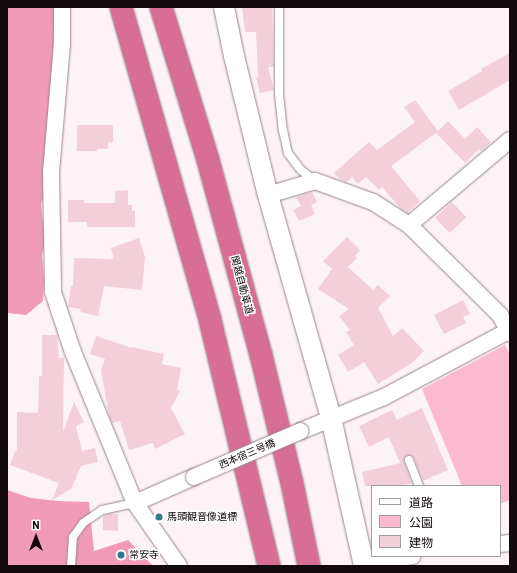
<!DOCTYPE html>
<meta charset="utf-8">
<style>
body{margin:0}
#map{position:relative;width:517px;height:573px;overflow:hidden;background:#fdf3f6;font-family:Barlow,"Noto Sans JP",sans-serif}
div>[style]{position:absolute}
.green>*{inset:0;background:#fbbad0}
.forest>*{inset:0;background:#f19bb9}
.building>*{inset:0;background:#f3cfda;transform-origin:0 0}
.roads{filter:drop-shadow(0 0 1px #9a848b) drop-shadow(0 0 1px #9a848b)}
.service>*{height:8px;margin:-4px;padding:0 4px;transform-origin:4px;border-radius:4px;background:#fff}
.minor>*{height:16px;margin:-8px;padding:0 8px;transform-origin:8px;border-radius:8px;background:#fff}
.tertiary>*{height:20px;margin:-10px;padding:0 10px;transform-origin:10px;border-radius:10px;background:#fff}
.motorway>*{height:22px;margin:-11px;padding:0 11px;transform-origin:11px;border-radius:11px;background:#d86d96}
.bridges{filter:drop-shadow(0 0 1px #9a848b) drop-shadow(0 0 1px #9a848b)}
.minor-bridge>*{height:16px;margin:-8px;padding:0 8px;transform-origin:8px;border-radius:8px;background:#fff}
.dots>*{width:11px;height:11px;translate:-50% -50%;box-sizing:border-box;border:2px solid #fff;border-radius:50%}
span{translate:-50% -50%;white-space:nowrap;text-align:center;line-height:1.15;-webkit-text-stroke:3px #fff;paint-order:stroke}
.street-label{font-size:10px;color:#120a0d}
.poi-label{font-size:10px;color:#120a0d}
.left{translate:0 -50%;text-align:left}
.frame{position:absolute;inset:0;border:8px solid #120a0d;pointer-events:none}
.legend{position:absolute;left:371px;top:485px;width:130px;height:72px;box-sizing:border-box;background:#fff;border:1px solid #a09d9e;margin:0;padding:5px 7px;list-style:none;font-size:12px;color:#120a0d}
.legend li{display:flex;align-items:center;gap:8px;height:20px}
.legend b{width:20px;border:1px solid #a09d9e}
.north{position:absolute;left:16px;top:517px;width:40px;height:40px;-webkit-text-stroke:3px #fff;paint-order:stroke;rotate:0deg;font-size:11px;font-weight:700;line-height:16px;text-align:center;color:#120a0d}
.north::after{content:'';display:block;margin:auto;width:14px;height:18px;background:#120a0d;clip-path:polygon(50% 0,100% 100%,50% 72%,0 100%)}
</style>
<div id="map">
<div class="green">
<div style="clip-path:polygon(505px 345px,510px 354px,510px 500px,500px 504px,500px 486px,462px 486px,422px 389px)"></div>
</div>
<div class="forest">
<div style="clip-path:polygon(7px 7px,55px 7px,46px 187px,41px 204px,45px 240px,42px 256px,44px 279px,43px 301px,26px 315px,7px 313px)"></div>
<div style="clip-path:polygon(7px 490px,31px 498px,58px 501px,89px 502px,94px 551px,128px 540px,153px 566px,7px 566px)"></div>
</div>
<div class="building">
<div style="clip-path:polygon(242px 7px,272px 7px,274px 67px,268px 67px,274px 90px,260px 93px,256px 77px,258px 77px,256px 32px,245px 32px)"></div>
<div style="clip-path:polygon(510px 53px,510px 80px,459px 110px,448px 91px,482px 71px,481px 69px)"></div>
<div style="clip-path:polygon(415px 100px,438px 131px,448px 121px,465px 139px,477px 127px,491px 142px,481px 151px,479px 149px,465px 163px,436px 133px,391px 166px,420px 201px,407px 213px,401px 209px,382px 187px,379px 190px,366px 177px,358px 184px,352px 177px,346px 182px,341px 180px,334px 173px,369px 142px,377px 150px,415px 122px,404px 107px)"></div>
<div style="clip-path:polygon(77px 125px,113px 125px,113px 142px,108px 142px,108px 149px,97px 149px,97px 151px,77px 151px)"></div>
<div style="clip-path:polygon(128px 190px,128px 205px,132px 205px,132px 211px,135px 211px,135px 227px,87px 227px,87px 222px,68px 222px,68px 200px,84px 200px,84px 203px,115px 203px,115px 191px)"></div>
<div style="clip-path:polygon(312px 192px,317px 202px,311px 205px,315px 214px,299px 221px,293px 210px,301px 206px,296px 197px)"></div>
<div style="left:452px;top:202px;width:21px;height:23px;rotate:47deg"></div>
<div style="clip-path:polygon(347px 237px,360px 250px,355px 256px,357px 258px,348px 267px,373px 290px,378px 285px,390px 296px,378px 308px,393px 336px,402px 328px,424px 351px,412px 363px,378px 384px,364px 362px,348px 372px,338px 355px,354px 345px,346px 332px,350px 330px,339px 316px,349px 309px,318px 289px,332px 269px,323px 261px)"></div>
<div style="clip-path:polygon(139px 238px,145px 257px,142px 290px,104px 286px,98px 316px,80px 312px,81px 309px,68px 307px,71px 286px,73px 286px,74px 258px,114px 259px,111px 248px)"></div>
<div style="clip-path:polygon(463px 300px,470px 314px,463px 317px,466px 323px,444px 334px,434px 315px)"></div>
<div style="clip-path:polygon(42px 335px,57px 335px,59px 358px,64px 358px,63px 432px,74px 402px,84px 422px,76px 426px,82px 451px,95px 448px,98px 462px,81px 466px,71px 489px,52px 500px,59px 483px,10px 465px,15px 451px,17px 451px,17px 412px,38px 413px,39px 376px,42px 376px)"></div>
<div style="clip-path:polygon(96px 336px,132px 348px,132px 347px,164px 354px,162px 364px,181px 368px,177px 390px,180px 391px,171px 408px,185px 434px,155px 449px,153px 443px,129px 450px,120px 421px,112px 423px,109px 416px,101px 370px,105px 359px,90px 354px)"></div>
<div style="clip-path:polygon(422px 408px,448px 470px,423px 481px,414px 458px,407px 455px,405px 457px,404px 462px,412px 483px,401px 486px,365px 486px,362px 472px,400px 463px,389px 437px,369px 447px,359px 426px,392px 410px,397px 420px)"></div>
<div style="clip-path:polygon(109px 514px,118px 514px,118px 531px,103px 530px,103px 516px)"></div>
</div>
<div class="roads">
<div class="service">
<div style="left:279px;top:7px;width:87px;rotate:90deg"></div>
<div style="left:279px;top:94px;width:36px;rotate:84deg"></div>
<div style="left:283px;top:130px;width:24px;rotate:78deg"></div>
<div style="left:288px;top:153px;width:21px;rotate:53deg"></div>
<div style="left:301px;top:170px;width:18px;rotate:38deg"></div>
<div style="left:409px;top:460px;width:28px;rotate:69deg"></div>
<div style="left:71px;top:566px;width:29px;rotate:-86deg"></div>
<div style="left:73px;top:537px;width:17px;rotate:-54deg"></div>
<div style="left:83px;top:523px;width:23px;rotate:-34deg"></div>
<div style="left:102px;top:510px;width:34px;rotate:-12deg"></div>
</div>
<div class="minor">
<div style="left:62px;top:7px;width:37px;rotate:90deg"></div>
<div style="left:62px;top:44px;width:128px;rotate:94.9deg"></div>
<div style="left:51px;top:172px;width:120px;rotate:89deg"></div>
<div style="left:53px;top:292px;width:63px;rotate:71.6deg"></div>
<div style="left:73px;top:352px;width:163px;rotate:67.7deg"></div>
<div style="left:135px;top:503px;width:77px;rotate:55.1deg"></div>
<div style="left:268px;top:195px;width:49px;rotate:-16.6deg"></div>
<div style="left:315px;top:181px;width:62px;rotate:19.9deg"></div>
<div style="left:373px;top:202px;width:43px;rotate:32.6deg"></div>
<div style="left:409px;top:225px;width:128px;rotate:44.7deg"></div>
<div style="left:500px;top:315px;width:21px;rotate:62deg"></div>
<div style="left:409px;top:225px;width:132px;rotate:-40.1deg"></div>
<div style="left:301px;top:431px;width:90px;rotate:-22.3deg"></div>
<div style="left:384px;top:397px;width:143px;rotate:-28deg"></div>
<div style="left:135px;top:503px;width:64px;rotate:-23.8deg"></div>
<div style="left:500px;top:544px;width:10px;rotate:-6deg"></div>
<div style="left:364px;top:563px;width:49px;rotate:-8.1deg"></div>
</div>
<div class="tertiary">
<div style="left:224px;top:7px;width:50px;rotate:78.5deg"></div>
<div style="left:234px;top:56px;width:143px;rotate:76.3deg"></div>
<div style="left:268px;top:195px;width:232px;rotate:74.2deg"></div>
<div style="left:331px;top:418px;width:152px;rotate:77.4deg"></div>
</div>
<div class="motorway">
<div style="left:121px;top:7px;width:325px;rotate:74.1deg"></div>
<div style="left:210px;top:320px;width:253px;rotate:76.5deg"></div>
<div style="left:161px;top:7px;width:160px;rotate:72.9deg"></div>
<div style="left:208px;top:160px;width:202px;rotate:74.8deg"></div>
<div style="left:261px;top:355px;width:132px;rotate:76.4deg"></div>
<div style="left:292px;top:483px;width:85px;rotate:78.4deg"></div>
</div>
</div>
<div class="bridges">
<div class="minor-bridge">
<div style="left:194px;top:477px;width:116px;rotate:-23.3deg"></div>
</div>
</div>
<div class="dots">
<div style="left:159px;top:517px;background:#327a83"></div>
<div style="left:121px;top:555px;background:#327a83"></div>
</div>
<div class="street-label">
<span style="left:242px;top:285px;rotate:75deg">関越自動車道</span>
<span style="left:247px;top:454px;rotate:-23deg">西本宿三号橋</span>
</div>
<div class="poi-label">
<span class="left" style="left:167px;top:517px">馬頭観音像道標</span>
<span class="left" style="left:129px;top:555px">常安寺</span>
</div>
<div class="frame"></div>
<ul class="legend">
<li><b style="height:5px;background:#fff"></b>道路</li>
<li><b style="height:11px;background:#fbbad0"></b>公園</li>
<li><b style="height:11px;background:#f3cfda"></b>建物</li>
</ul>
<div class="north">N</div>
</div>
